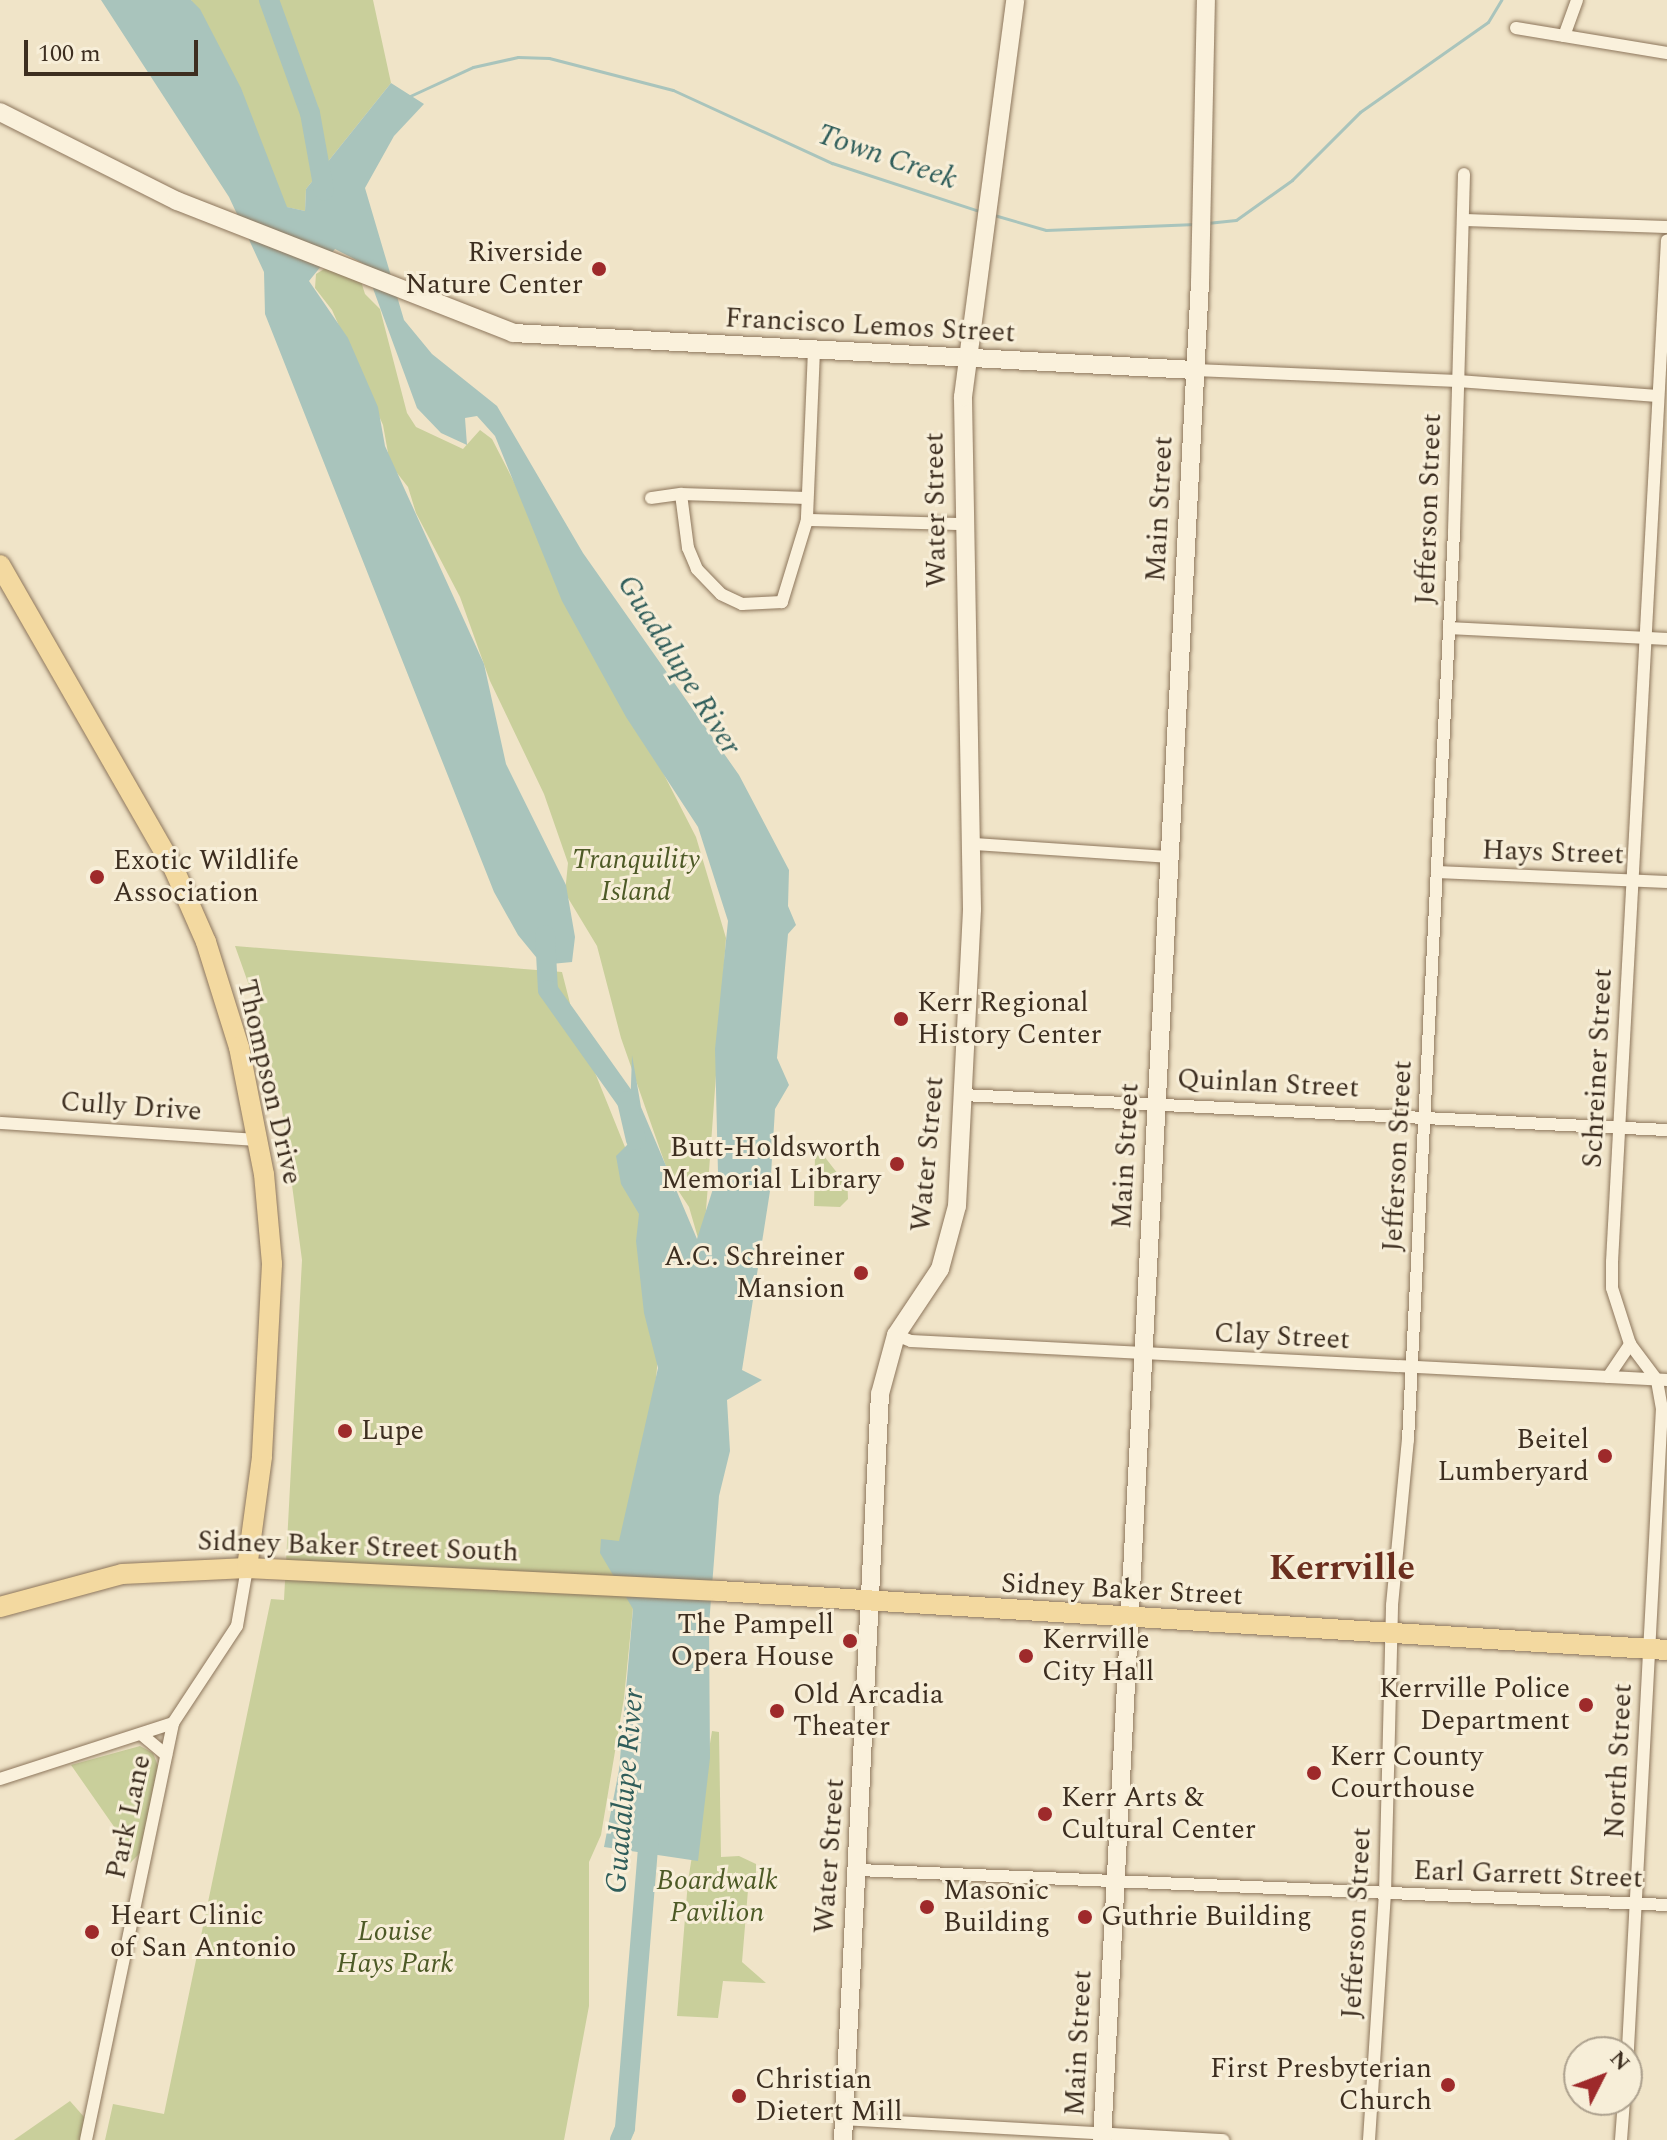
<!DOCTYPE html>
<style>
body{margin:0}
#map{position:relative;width:1667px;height:2140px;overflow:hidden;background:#f0e4c8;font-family:Spectral,serif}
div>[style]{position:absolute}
.green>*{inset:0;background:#c9cf9b}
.water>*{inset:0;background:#a9c4bc}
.stream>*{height:3px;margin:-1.5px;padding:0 1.5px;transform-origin:1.5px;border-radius:1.5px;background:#a9c4bc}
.river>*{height:20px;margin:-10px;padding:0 10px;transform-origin:10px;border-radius:10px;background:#a9c4bc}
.roads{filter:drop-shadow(0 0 2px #8d765c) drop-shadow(0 0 2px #8d765c)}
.street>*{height:12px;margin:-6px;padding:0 6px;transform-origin:6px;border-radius:6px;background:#faf1dc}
.secondary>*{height:18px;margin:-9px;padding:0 9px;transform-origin:9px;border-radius:9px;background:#faf1dc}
.primary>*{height:20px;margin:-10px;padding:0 10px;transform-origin:10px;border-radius:10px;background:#f3d9a0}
.dots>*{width:22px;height:22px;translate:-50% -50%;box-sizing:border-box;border:4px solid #f7eed8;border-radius:50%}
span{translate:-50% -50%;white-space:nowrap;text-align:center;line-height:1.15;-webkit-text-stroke:6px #f7eed8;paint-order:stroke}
.poi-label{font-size:28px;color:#3d2e20}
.right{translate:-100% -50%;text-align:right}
.left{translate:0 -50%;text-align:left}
.street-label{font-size:28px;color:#3d2e20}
.park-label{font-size:28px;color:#4d5a26;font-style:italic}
.water-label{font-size:30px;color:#2f5d5a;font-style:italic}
.district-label{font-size:36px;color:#6b2e1e;font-weight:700}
.north{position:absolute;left:1563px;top:2036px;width:80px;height:80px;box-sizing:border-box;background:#f7eed8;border:2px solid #ada18e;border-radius:50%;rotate:48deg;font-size:22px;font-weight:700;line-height:32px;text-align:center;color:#3d2e20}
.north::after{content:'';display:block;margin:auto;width:28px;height:36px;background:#9e2a2b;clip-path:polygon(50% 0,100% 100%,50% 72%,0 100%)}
.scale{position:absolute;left:24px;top:40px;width:174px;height:36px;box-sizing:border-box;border:4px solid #3d2e20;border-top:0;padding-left:10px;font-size:24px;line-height:28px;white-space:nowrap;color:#3d2e20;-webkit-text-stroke:6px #f7eed8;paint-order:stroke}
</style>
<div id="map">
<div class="green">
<div style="clip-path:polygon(191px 0,373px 0,391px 83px,306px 189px,305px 211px,286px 207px)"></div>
<div style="clip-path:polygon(329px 266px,360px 278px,365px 294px,380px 309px,407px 413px,416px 427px,463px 449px,480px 430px,492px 439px,696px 837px,726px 938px,708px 1185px,704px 1235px,698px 1238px,689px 1207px,670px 1178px,621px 1038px,597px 946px,565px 893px,568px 863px,544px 794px,490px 681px,460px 597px,416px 513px,408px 487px,390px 464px,383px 425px,332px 310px,315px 288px,316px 274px)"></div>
<div style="clip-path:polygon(235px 946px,562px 972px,575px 1023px,658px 1229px,657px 1368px,624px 1698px,601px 1835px,589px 1862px,589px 2006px,564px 2140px,105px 2140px,113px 2104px,164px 2114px,271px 1599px,284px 1600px,302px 1260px,282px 1110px,261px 1019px)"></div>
<div style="clip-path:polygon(815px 1155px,824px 1156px,838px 1174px,847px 1174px,848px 1199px,840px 1207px,814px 1206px)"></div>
<div style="clip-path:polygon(712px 1731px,719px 1732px,721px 1857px,739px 1856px,756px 1864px,756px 1887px,748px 1890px,742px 1962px,766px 1983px,723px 1981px,718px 2018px,677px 2016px,688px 1881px)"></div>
<div style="clip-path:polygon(140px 1746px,153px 1753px,158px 1766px,140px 1853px,130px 1863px,120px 1853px,124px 1841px,71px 1765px)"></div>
<div style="clip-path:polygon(70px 2101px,85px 2118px,81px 2140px,14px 2140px)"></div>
</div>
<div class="water">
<div style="clip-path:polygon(101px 0,191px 0,200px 9px,241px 88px,287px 207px,305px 211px,306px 189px,391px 83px,424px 104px,394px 136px,365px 188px,404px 320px,432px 354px,497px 406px,583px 553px,739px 775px,789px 870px,788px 906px,796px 925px,788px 934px,777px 1058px,789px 1085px,775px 1109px,770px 1191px,742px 1370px,762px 1380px,727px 1400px,730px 1451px,719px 1496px,709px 1625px,710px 1758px,698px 1861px,604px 1847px,619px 1770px,633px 1609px,600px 1553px,601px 1539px,619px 1541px,658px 1368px,644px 1313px,636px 1241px,639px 1214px,621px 1184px,616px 1156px,629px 1143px,632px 1055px,641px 1107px,697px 1239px,718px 1173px,715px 1049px,728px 921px,698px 827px,626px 717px,562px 601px,495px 436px,477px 416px,465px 418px,467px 445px,441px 433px,417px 408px,364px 264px,335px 249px,309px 281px,348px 338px,378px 407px,385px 446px,484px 664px,506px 764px,566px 885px,575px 937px,572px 962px,551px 964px,536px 957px,518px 935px,494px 892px,265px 314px,264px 272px,229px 197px)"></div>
</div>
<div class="stream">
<div style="left:410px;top:96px;width:69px;rotate:-24.7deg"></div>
<div style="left:473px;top:67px;width:46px;rotate:-12.5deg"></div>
<div style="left:518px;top:57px;width:31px;rotate:2deg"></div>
<div style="left:549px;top:58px;width:128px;rotate:14.5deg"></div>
<div style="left:673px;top:90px;width:175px;rotate:24.7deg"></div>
<div style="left:832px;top:163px;width:155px;rotate:18.1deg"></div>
<div style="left:994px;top:215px;width:54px;rotate:16.1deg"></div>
<div style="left:1046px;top:230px;width:150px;rotate:-2.3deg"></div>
<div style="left:1207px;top:223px;width:29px;rotate:-6deg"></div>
<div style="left:1236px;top:220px;width:69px;rotate:-35.5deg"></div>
<div style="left:1292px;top:180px;width:96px;rotate:-45deg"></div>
<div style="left:1360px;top:112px;width:156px;rotate:-35.1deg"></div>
<div style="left:1488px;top:22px;width:26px;rotate:-59deg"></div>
</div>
<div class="river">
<div style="left:269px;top:0;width:120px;rotate:70.1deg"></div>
<div style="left:310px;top:113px;width:79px;rotate:79.8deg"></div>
<div style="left:545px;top:935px;width:55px;rotate:86.9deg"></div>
<div style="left:548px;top:990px;width:136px;rotate:54.6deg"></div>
<div style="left:627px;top:1101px;width:40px;rotate:77deg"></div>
<div style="left:620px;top:2140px;width:13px;rotate:-67deg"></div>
<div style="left:625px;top:2128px;width:302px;rotate:-85.3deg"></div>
</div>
<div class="roads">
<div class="street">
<div style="left:1516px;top:28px;width:153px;rotate:9.4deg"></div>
<div style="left:1564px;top:36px;width:38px;rotate:-70deg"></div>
<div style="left:1464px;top:220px;width:203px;rotate:2deg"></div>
<div style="left:814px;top:350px;width:170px;rotate:92.4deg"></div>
<div style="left:807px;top:520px;width:154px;rotate:1.5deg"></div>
<div style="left:1195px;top:370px;width:263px;rotate:2.4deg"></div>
<div style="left:1458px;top:381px;width:200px;rotate:4.3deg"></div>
<div style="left:651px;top:498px;width:30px;rotate:-8deg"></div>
<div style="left:807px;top:520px;width:86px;rotate:107deg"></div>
<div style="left:782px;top:602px;width:40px;rotate:177.1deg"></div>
<div style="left:742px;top:604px;width:23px;rotate:-155deg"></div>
<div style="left:721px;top:594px;width:35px;rotate:-134deg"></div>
<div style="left:697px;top:569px;width:23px;rotate:-113deg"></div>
<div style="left:688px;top:548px;width:54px;rotate:-97.4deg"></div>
<div style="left:681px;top:494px;width:126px;rotate:1.8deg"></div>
<div style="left:1449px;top:628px;width:218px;rotate:2.9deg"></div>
<div style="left:973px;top:844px;width:196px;rotate:3.8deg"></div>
<div style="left:1437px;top:872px;width:230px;rotate:2.5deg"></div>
<div style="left:963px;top:1095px;width:705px;rotate:2.85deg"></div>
<div style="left:0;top:1123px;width:259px;rotate:3.8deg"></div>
<div style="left:896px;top:1335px;width:16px;rotate:22deg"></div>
<div style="left:911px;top:1341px;width:757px;rotate:2.95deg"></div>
<div style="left:1608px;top:1377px;width:40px;rotate:-56deg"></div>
<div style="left:141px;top:1734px;width:33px;rotate:40deg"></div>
<div style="left:0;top:1779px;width:182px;rotate:-17.9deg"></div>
<div style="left:859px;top:1870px;width:809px;rotate:2.48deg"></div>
<div style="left:1627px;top:2067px;width:659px;rotate:-86.96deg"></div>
<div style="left:1662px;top:1409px;width:29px;rotate:-100deg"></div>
<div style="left:1657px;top:1380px;width:45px;rotate:-126.9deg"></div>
<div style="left:1630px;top:1344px;width:59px;rotate:-107.8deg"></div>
<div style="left:1612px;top:1288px;width:26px;rotate:-90deg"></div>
<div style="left:1612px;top:1262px;width:1023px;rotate:-86.92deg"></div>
<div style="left:843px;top:2119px;width:381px;rotate:3.2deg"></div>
<div style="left:86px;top:2140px;width:426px;rotate:-78.2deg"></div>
<div style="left:173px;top:1723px;width:116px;rotate:-56.6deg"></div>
<div style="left:237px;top:1626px;width:59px;rotate:-80.2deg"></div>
<div style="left:1369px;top:2140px;width:247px;rotate:-86.3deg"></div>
<div style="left:1385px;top:1894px;width:289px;rotate:-88.6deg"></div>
<div style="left:1392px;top:1605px;width:166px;rotate:-84.5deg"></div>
<div style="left:1408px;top:1440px;width:909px;rotate:-87.1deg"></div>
<div style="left:1454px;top:532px;width:358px;rotate:-88.4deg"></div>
<div style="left:1621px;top:2140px;width:40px;rotate:-85.7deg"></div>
</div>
<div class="secondary">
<div style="left:0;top:112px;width:198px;rotate:26.7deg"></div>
<div style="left:177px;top:201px;width:361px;rotate:21.4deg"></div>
<div style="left:513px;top:333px;width:683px;rotate:3.11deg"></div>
<div style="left:843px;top:2140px;width:747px;rotate:-87.16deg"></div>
<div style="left:880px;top:1394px;width:61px;rotate:-74.8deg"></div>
<div style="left:896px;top:1335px;width:79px;rotate:-56.3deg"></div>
<div style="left:940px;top:1269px;width:65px;rotate:-74.9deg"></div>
<div style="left:957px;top:1206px;width:297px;rotate:-87.1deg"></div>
<div style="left:972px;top:909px;width:512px;rotate:-91.01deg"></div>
<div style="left:963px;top:397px;width:400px;rotate:-82.5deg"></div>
<div style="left:1102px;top:2140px;width:1860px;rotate:-86.98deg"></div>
<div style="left:1200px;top:283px;width:283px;rotate:-88.8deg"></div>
</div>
<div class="primary">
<div style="left:0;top:565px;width:350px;rotate:60.2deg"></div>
<div style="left:174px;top:869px;width:80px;rotate:66.3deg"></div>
<div style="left:206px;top:942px;width:110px;rotate:72.6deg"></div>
<div style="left:239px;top:1047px;width:129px;rotate:78.9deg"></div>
<div style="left:264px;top:1174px;width:90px;rotate:84.9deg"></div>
<div style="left:272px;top:1264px;width:193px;rotate:93deg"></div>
<div style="left:262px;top:1457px;width:112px;rotate:97.7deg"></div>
<div style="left:0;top:1607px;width:126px;rotate:-15.1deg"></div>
<div style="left:122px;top:1574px;width:125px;rotate:-2.7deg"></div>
<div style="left:247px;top:1568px;width:473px;rotate:2.8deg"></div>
<div style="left:719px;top:1591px;width:950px;rotate:3.56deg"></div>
</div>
</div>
<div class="dots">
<div style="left:599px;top:269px;background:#9e2a2b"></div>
<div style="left:97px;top:877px;background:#9e2a2b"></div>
<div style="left:901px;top:1019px;background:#9e2a2b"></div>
<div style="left:897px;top:1164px;background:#9e2a2b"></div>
<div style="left:861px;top:1273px;background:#9e2a2b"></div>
<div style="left:345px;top:1431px;background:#9e2a2b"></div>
<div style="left:1605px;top:1456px;background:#9e2a2b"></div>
<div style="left:850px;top:1641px;background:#9e2a2b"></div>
<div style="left:1026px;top:1656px;background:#9e2a2b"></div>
<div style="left:1586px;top:1705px;background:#9e2a2b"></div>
<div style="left:777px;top:1711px;background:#9e2a2b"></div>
<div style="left:1314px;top:1773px;background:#9e2a2b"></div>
<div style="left:1045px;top:1814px;background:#9e2a2b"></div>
<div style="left:927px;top:1907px;background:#9e2a2b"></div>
<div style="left:1085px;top:1917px;background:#9e2a2b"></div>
<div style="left:92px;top:1932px;background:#9e2a2b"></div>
<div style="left:1448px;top:2085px;background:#9e2a2b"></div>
<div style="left:739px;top:2096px;background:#9e2a2b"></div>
</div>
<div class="poi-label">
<span class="right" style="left:583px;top:269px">Riverside<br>Nature Center</span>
<span class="left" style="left:113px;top:877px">Exotic Wildlife<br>Association</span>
<span class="left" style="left:917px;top:1019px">Kerr Regional<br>History Center</span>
<span class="right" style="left:881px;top:1164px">Butt-Holdsworth<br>Memorial Library</span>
<span class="right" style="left:845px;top:1273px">A.C. Schreiner<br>Mansion</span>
<span class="left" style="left:361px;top:1431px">Lupe</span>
<span class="right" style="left:1589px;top:1456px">Beitel<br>Lumberyard</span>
<span class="right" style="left:834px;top:1641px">The Pampell<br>Opera House</span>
<span class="left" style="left:1042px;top:1656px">Kerrville<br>City Hall</span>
<span class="right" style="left:1570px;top:1705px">Kerrville Police<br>Department</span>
<span class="left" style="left:793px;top:1711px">Old Arcadia<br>Theater</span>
<span class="left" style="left:1330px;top:1773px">Kerr County<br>Courthouse</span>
<span class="left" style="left:1061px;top:1814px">Kerr Arts &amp;<br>Cultural Center</span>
<span class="left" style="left:943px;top:1907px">Masonic<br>Building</span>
<span class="left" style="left:110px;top:1932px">Heart Clinic<br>of San Antonio</span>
<span class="left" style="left:1101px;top:1917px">Guthrie Building</span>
<span class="right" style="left:1432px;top:2085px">First Presbyterian<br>Church</span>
<span class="left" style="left:755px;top:2096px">Christian<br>Dietert Mill</span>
</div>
<div class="street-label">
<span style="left:870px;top:326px;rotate:3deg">Francisco Lemos Street</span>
<span style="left:1160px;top:509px;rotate:-87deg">Main Street</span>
<span style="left:1429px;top:509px;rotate:-88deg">Jefferson Street</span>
<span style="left:936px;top:510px;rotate:-91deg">Water Street</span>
<span style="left:1553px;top:853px;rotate:2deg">Hays Street</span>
<span style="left:1598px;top:1068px;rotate:-87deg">Schreiner Street</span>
<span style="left:269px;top:1082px;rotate:77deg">Thompson Drive</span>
<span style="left:1268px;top:1084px;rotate:3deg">Quinlan Street</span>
<span style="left:131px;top:1107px;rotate:4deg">Cully Drive</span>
<span style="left:928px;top:1154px;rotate:-85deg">Water Street</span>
<span style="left:1126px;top:1156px;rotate:-87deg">Main Street</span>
<span style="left:1398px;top:1156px;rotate:-87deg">Jefferson Street</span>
<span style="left:1282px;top:1337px;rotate:3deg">Clay Street</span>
<span style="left:358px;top:1547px;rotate:2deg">Sidney Baker Street South</span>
<span style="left:1122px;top:1590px;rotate:3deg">Sidney Baker Street</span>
<span style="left:1619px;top:1761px;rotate:-87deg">North Street</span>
<span style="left:129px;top:1817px;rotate:-78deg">Park Lane</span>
<span style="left:830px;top:1856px;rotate:-86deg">Water Street</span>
<span style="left:1528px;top:1875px;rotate:2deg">Earl Garrett Street</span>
<span style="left:1357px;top:1923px;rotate:-87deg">Jefferson Street</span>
<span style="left:1079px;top:2043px;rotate:-87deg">Main Street</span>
</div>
<div class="park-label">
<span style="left:636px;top:876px">Tranquility<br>Island</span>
<span style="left:717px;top:1897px">Boardwalk<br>Pavilion</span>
<span style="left:395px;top:1948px">Louise<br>Hays Park</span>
</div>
<div class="water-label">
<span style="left:887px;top:157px;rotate:19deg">Town Creek</span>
<span style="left:679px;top:665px;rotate:58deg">Guadalupe River</span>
<span style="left:625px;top:1791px;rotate:-85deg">Guadalupe River</span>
</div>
<div class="district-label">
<span style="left:1342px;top:1569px">Kerrville</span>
</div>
<div class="north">N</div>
<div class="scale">100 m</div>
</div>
